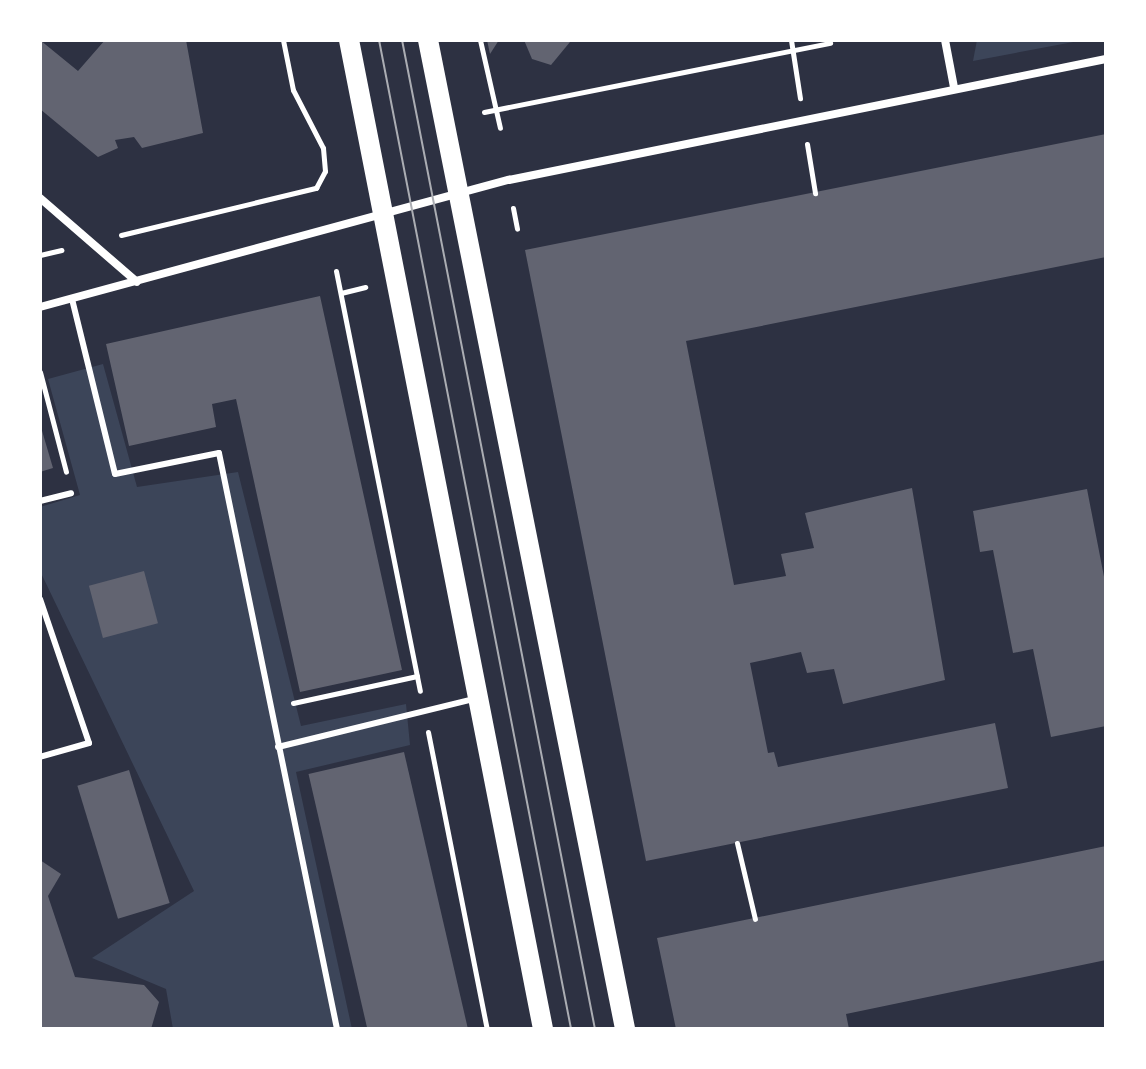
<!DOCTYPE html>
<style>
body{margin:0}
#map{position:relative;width:1146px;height:1069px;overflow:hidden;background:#2d3142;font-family:"Sofia Sans Condensed",sans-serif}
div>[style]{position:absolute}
.green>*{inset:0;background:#3c4559}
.building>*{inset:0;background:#626471;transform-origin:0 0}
.path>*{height:5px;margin:-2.5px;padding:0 2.5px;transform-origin:2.5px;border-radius:2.5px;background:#fff}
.service>*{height:6px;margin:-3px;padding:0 3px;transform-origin:3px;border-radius:3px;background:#fff}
.minor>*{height:8px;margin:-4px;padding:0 4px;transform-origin:4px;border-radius:4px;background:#fff}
.primary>*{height:20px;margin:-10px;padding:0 10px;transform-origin:10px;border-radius:10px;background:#fff}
.tram>*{height:2px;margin:-1px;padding:0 1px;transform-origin:1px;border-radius:1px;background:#abadb3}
span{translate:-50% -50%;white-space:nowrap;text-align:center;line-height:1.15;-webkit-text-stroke:8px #fff;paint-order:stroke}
.frame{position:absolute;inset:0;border:42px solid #fff;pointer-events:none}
</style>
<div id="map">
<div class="green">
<div style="clip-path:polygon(977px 40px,1084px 40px,973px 61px)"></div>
<div style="clip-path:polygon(103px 364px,137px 487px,238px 472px,301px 726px,406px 704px,410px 745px,296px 772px,352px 1029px,173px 1029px,166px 989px,92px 958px,194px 891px,40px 571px,40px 507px,80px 495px,48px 379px)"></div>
</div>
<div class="building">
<div style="clip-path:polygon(40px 40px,78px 71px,105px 40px,186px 40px,203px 133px,142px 148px,134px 137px,115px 140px,118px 148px,98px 157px,40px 109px)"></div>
<div style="clip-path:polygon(487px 40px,499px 40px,490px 54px)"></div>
<div style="clip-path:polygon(524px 40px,569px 40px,570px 42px,551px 65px,532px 59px)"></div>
<div style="clip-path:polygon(1106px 134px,1106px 257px,686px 341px,734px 585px,786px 576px,781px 554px,814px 548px,805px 513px,912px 488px,945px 680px,843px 704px,834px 669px,807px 673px,801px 652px,750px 663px,768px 753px,774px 752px,778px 767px,995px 723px,1008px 788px,646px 861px,525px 250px)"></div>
<div style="clip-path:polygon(320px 296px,402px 670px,300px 692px,236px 399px,212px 404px,216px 427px,129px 446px,106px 344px)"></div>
<div style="clip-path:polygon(40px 424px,53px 468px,40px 472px)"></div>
<div style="clip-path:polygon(1087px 489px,1106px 587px,1106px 726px,1051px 737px,1033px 649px,1013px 653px,993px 550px,980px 552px,973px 511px)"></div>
<div style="left:144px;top:571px;width:54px;height:57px;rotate:75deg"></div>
<div style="left:404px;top:752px;width:284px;height:98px;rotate:77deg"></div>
<div style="left:129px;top:770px;width:139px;height:54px;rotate:73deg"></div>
<div style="clip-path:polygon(1106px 846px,1106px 960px,846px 1014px,849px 1029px,676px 1029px,657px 938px)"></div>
<div style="clip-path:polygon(40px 860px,61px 874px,48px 896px,75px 977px,144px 985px,159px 1002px,151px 1029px,40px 1029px)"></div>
</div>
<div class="path">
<div style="left:480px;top:40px;width:90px;rotate:77.2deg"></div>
<div style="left:791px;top:40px;width:59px;rotate:81.2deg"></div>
<div style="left:484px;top:112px;width:353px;rotate:-11.3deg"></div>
<div style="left:807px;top:144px;width:50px;rotate:80.7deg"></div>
<div style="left:513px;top:208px;width:21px;rotate:79deg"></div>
<div style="left:121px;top:235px;width:201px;rotate:-13.6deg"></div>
<div style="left:316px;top:188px;width:19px;rotate:-62deg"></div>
<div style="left:325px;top:171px;width:23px;rotate:-95deg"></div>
<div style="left:323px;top:148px;width:65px;rotate:-117.3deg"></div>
<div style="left:293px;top:90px;width:51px;rotate:-101.3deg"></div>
<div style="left:40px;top:255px;width:22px;rotate:-13deg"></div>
<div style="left:336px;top:271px;width:428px;rotate:78.7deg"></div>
<div style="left:341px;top:293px;width:25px;rotate:-14deg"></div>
<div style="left:40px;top:372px;width:103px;rotate:75.4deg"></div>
<div style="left:293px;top:703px;width:127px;rotate:-12.3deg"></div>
<div style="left:428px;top:732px;width:303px;rotate:78.8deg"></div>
<div style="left:737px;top:843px;width:78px;rotate:76.7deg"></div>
</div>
<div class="service">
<div style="left:72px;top:299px;width:180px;rotate:76.2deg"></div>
<div style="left:115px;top:474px;width:106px;rotate:-11.4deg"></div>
<div style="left:219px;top:453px;width:588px;rotate:78.42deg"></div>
<div style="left:40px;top:501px;width:32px;rotate:-14deg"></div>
<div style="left:40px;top:599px;width:152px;rotate:71.2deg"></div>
<div style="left:89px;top:743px;width:51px;rotate:164.1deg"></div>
<div style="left:278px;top:747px;width:201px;rotate:-13.8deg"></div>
</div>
<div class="minor">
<div style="left:945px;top:40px;width:48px;rotate:79.2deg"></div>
<div style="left:40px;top:198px;width:128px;rotate:40.9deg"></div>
<div style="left:40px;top:307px;width:486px;rotate:-15.2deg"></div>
<div style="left:509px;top:180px;width:609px;rotate:-11.46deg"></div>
</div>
<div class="primary">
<div style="left:349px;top:40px;width:1008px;rotate:78.9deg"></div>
<div style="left:428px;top:40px;width:1008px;rotate:78.73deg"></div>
</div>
<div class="tram">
<div style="left:379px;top:40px;width:1007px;rotate:79.01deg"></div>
<div style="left:402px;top:40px;width:1008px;rotate:78.96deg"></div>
</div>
<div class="frame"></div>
</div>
